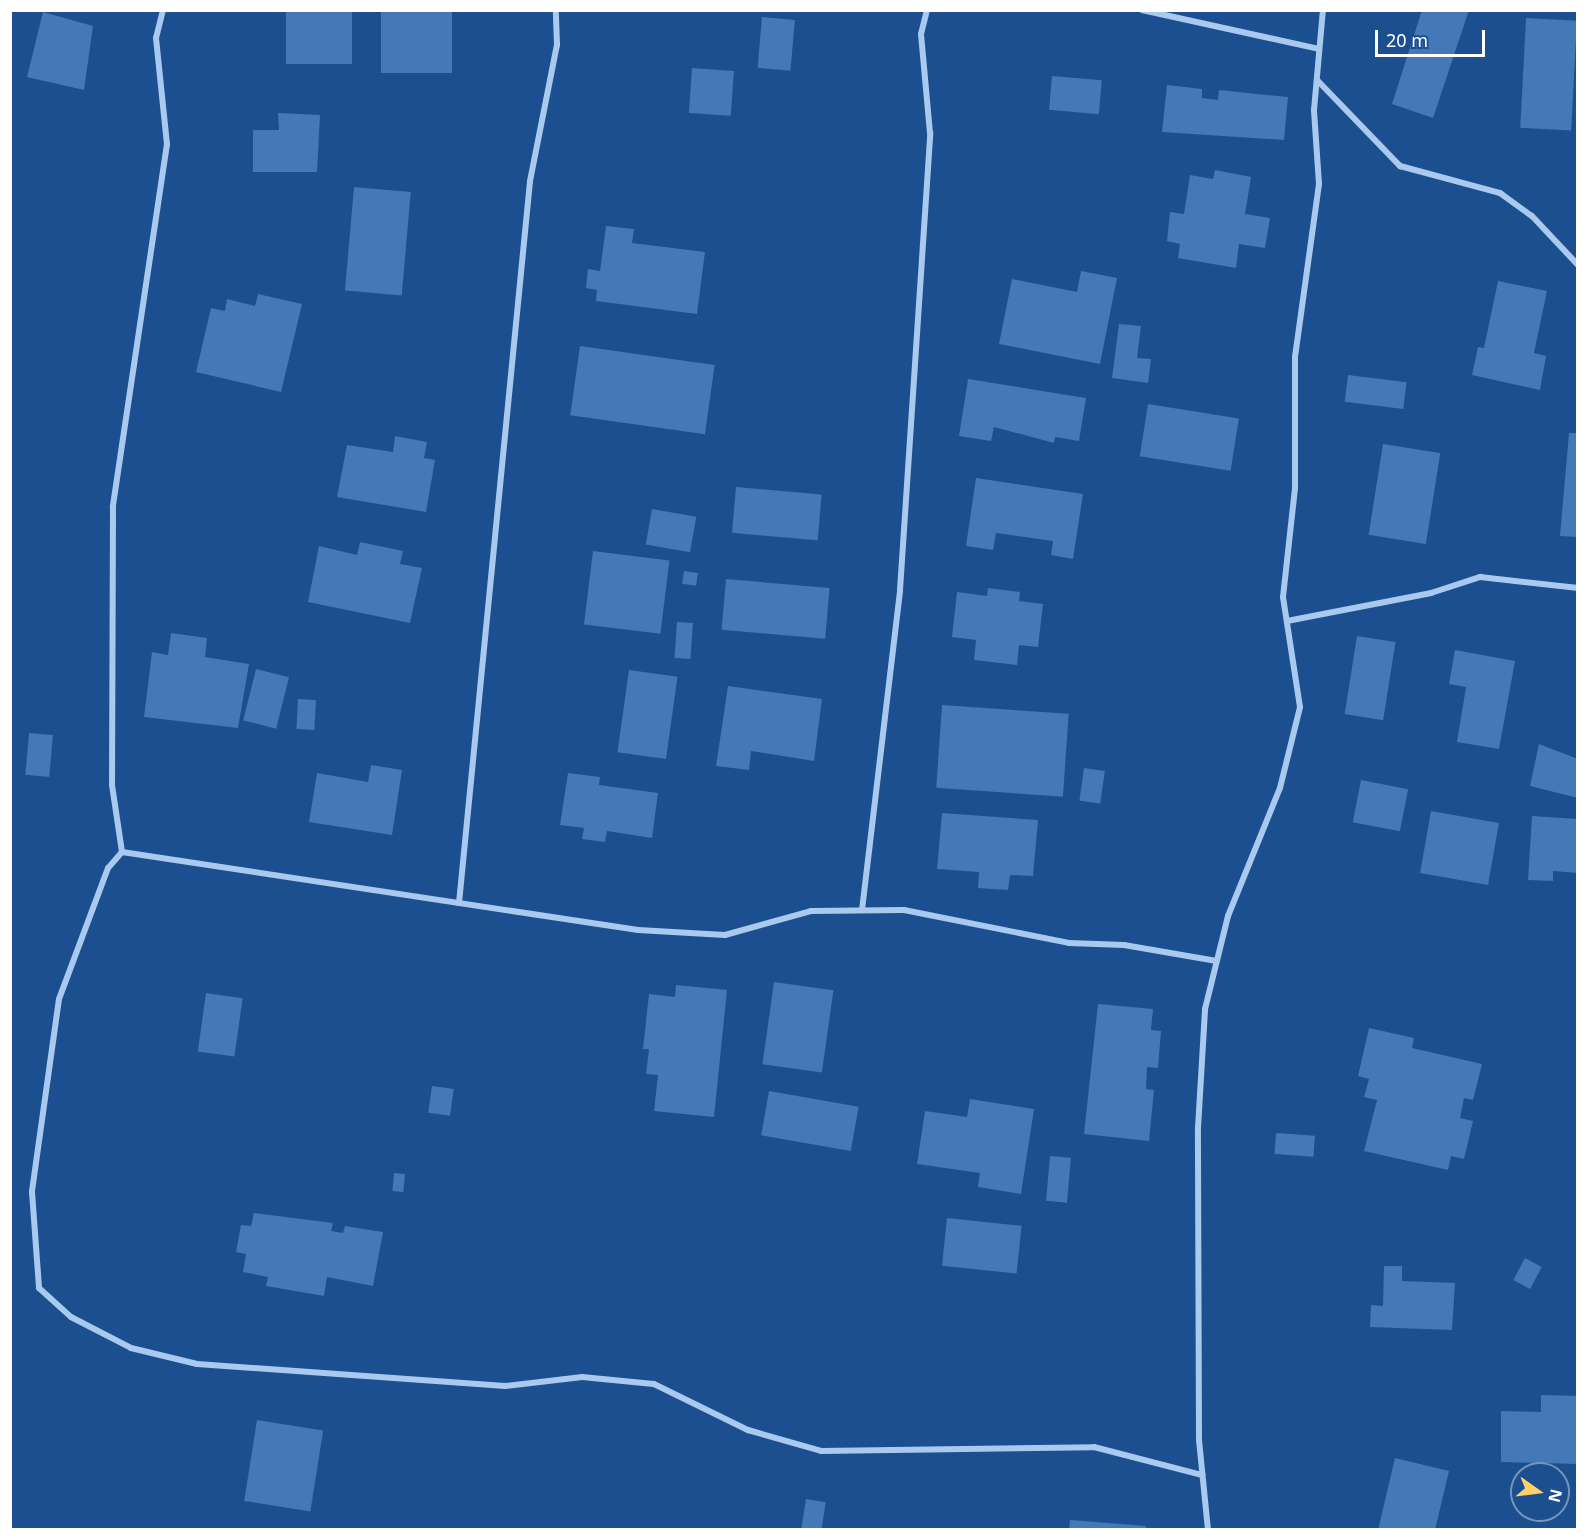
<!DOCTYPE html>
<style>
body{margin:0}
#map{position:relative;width:1588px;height:1540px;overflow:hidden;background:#1b4f8f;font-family:"Noto Sans",sans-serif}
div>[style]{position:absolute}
.building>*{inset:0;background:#4478b7;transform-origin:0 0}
.minor>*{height:6px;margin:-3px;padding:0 3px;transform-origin:3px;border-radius:3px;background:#a9c9ee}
span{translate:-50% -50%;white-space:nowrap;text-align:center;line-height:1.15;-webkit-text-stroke:4.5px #1b4f8f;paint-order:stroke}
.frame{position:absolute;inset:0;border:12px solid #fff;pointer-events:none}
.north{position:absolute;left:1510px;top:1462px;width:60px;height:60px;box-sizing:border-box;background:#1b4f8f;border:2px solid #7695bc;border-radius:50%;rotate:104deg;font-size:16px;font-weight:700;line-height:24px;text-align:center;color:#fff}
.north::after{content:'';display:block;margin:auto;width:21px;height:27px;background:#ffd166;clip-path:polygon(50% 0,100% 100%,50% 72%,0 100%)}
.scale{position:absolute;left:1375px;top:30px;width:110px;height:27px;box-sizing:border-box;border:3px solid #fff;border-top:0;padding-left:8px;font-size:18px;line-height:21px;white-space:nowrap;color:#fff;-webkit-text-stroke:4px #1b4f8f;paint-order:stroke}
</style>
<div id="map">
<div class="building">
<div style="left:286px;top:10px;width:66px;height:54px"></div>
<div style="left:381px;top:10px;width:71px;height:63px"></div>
<div style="clip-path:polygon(1422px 10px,1469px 10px,1433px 118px,1392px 104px)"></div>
<div style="clip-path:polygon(43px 12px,93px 26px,84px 90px,27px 77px)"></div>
<div style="left:762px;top:17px;width:33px;height:51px;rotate:5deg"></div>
<div style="left:1526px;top:18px;width:51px;height:110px;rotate:3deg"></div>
<div style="left:692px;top:68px;width:42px;height:45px;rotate:4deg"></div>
<div style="left:1052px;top:76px;width:50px;height:34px;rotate:5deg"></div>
<div style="clip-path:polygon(1167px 85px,1202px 89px,1202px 98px,1218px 100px,1219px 90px,1288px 97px,1284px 140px,1162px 132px)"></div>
<div style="clip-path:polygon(278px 113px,320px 115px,317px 172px,253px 172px,253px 130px,279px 130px)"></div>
<div style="clip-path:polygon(1215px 170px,1251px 177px,1245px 214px,1270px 218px,1265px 248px,1239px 244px,1236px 268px,1178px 258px,1180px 244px,1167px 241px,1170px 212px,1184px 214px,1190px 175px,1213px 179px)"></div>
<div style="left:354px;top:187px;width:57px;height:104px;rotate:5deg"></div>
<div style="clip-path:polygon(606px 226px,634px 229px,632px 243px,705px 252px,697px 314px,596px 301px,597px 290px,586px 288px,588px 269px,600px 271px)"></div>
<div style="clip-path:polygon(1081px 271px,1117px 278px,1100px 364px,999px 344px,1012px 279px,1077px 292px)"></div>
<div style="clip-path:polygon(1498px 281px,1547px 291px,1534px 353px,1546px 356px,1540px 390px,1472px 375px,1478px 347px,1484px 348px)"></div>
<div style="clip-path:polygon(258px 294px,302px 304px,281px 392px,196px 372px,211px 308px,225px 311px,227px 299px,255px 306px)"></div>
<div style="clip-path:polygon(1119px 324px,1141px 326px,1137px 358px,1151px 359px,1148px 383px,1112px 378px)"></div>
<div style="left:580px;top:346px;width:136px;height:70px;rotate:8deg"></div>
<div style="left:1348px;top:375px;width:59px;height:27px;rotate:7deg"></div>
<div style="clip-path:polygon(968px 379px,1086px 398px,1079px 441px,1055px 437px,1054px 443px,994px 427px,991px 441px,959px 436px)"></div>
<div style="left:1148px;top:404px;width:92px;height:53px;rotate:9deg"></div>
<div style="clip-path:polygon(1569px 433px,1578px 433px,1578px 537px,1560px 536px)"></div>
<div style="clip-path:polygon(395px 436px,427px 442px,424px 458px,435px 460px,426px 512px,337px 497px,347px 445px,393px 452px)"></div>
<div style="left:1383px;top:444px;width:58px;height:92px;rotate:9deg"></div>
<div style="clip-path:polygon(976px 478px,1083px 494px,1073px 559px,1051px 555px,1053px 541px,996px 533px,993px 550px,966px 546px)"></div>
<div style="left:736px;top:487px;width:86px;height:46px;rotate:5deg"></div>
<div style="left:652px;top:509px;width:45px;height:36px;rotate:10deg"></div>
<div style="clip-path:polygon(360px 542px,403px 551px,400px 564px,422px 568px,410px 623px,308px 602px,319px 546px,357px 555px)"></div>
<div style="left:593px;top:551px;width:77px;height:74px;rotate:7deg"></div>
<div style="left:684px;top:571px;width:14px;height:13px;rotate:8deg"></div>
<div style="left:726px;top:579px;width:104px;height:51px;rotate:5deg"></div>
<div style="clip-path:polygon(988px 588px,1020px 592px,1019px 601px,1043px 604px,1038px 647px,1019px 645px,1017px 665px,974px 660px,976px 640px,952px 637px,957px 592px,987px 596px)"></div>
<div style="left:677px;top:622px;width:16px;height:36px;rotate:4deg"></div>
<div style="clip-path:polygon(171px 633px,207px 638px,205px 657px,249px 664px,238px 728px,144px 717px,152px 652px,168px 655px)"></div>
<div style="left:1357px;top:636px;width:39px;height:79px;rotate:9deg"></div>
<div style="clip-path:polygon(1455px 650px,1515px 661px,1499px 749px,1457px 742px,1466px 687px,1449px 684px)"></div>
<div style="left:256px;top:669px;width:34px;height:53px;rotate:14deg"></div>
<div style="left:629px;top:670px;width:49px;height:83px;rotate:8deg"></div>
<div style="clip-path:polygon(728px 686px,822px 699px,814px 761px,751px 751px,749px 770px,716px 766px)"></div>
<div style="left:298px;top:699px;width:18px;height:30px;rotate:3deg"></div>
<div style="left:942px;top:705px;width:127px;height:83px;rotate:4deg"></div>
<div style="left:29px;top:733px;width:24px;height:42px;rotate:5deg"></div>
<div style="clip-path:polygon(1539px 744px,1578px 759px,1578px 798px,1530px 786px)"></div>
<div style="clip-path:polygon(371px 765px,402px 770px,392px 835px,309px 822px,317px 773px,368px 782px)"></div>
<div style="left:1084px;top:768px;width:21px;height:33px;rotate:8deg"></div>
<div style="clip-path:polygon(568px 773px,600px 777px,599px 785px,658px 793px,652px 838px,607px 831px,605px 842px,582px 839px,584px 828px,560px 825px)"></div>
<div style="left:1361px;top:780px;width:48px;height:43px;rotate:11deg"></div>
<div style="left:1431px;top:811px;width:69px;height:63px;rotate:10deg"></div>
<div style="clip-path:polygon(942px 813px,1038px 820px,1033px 876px,1010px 875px,1008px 890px,978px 888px,979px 872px,937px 869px)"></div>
<div style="clip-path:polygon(1532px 816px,1578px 819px,1578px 873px,1553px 871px,1553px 881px,1528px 880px)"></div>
<div style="left:774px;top:982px;width:60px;height:83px;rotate:8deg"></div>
<div style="clip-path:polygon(676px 985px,727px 990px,714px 1117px,654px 1111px,658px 1075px,646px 1074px,649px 1049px,643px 1049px,649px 994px,675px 997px)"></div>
<div style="left:206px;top:993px;width:37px;height:59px;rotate:8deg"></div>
<div style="clip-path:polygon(1098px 1004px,1153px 1009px,1151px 1030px,1161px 1031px,1158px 1068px,1147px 1067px,1146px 1089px,1154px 1090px,1149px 1141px,1084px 1134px)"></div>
<div style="clip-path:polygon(1369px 1028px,1414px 1038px,1412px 1048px,1482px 1064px,1473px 1100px,1464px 1098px,1460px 1118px,1473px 1121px,1464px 1159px,1451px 1156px,1448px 1170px,1364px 1151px,1377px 1100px,1364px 1097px,1369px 1079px,1358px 1076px)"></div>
<div style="left:432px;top:1086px;width:22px;height:27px;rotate:8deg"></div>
<div style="left:769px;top:1091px;width:91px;height:45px;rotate:10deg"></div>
<div style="clip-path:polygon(970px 1099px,1034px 1109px,1021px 1194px,978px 1187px,980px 1173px,917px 1164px,925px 1111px,967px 1117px)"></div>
<div style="left:1276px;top:1133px;width:39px;height:21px;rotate:4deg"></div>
<div style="left:1050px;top:1156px;width:21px;height:45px;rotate:5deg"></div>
<div style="left:394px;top:1173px;width:11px;height:18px;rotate:5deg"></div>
<div style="clip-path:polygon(254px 1213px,333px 1223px,331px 1231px,343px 1233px,345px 1226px,383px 1232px,373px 1286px,327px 1277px,324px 1296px,266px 1286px,268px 1277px,243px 1272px,246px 1254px,236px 1252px,241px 1225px,251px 1226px)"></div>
<div style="left:947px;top:1218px;width:75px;height:48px;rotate:6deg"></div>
<div style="left:1525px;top:1258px;width:19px;height:25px;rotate:28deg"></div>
<div style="clip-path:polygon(1384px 1266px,1402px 1266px,1402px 1281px,1455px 1283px,1452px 1330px,1370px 1327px,1371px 1305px,1383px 1306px)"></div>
<div style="clip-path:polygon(1541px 1395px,1578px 1396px,1577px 1464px,1501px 1462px,1501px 1411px,1541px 1412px)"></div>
<div style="left:257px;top:1420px;width:67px;height:82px;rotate:9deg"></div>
<div style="clip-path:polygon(1395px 1458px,1449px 1471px,1435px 1530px,1378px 1530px)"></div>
<div style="left:806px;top:1499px;width:20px;height:31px;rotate:9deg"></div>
<div style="clip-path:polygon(1070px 1520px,1146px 1526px,1146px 1530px,1069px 1530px)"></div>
</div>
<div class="minor">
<div style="left:163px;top:10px;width:29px;rotate:104deg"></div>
<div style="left:156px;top:38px;width:107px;rotate:84.1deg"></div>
<div style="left:167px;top:144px;width:367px;rotate:98.5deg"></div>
<div style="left:113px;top:507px;width:278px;rotate:90.2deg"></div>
<div style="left:112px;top:785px;width:68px;rotate:81.5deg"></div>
<div style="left:122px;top:852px;width:21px;rotate:131deg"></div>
<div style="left:108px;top:868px;width:140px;rotate:110.5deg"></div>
<div style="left:59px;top:999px;width:195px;rotate:98deg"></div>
<div style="left:32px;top:1192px;width:96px;rotate:85.8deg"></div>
<div style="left:39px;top:1288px;width:43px;rotate:42.2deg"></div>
<div style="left:71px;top:1317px;width:68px;rotate:27.3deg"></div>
<div style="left:131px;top:1348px;width:68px;rotate:13.6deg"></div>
<div style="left:197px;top:1364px;width:309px;rotate:4.1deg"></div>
<div style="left:505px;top:1386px;width:78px;rotate:-6.7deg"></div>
<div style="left:582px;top:1377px;width:72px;rotate:5.6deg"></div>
<div style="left:654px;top:1384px;width:105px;rotate:26.1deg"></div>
<div style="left:748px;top:1430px;width:76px;rotate:16deg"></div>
<div style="left:821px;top:1451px;width:273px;rotate:-0.8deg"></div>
<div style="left:1094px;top:1447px;width:112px;rotate:14.5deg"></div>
<div style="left:1142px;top:10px;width:181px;rotate:12.4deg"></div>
<div style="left:1317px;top:80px;width:120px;rotate:46deg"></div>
<div style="left:1400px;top:166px;width:104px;rotate:15.1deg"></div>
<div style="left:1500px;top:193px;width:39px;rotate:36deg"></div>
<div style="left:1532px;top:216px;width:67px;rotate:46.8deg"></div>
<div style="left:1287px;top:621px;width:147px;rotate:-11deg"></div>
<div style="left:1431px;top:593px;width:52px;rotate:-18.1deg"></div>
<div style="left:1480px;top:577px;width:99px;rotate:6.4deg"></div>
<div style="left:122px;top:852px;width:522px;rotate:8.6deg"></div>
<div style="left:638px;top:930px;width:87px;rotate:3.3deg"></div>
<div style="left:725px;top:935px;width:89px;rotate:-15.6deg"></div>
<div style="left:811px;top:911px;width:93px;rotate:-0.6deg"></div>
<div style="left:904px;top:910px;width:168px;rotate:11.3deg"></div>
<div style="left:1069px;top:943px;width:55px;rotate:2.1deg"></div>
<div style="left:1124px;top:945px;width:94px;rotate:9.8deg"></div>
<div style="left:459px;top:903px;width:725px;rotate:-84.38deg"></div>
<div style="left:530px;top:181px;width:139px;rotate:-78.8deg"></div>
<div style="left:557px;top:45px;width:35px;rotate:-92deg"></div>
<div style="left:862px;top:910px;width:322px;rotate:-83.2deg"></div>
<div style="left:900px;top:590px;width:458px;rotate:-86.2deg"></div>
<div style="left:930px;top:133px;width:99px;rotate:-95.2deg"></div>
<div style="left:921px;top:34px;width:25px;rotate:-76deg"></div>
<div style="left:1208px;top:1530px;width:90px;rotate:-95.7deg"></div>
<div style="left:1199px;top:1440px;width:312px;rotate:-90.2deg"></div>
<div style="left:1198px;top:1128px;width:119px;rotate:-86.6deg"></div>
<div style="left:1205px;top:1009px;width:96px;rotate:-76.1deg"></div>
<div style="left:1228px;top:916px;width:138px;rotate:-67.9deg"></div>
<div style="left:1280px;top:788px;width:83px;rotate:-76.1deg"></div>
<div style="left:1300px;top:707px;width:111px;rotate:-98.8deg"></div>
<div style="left:1283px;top:597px;width:110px;rotate:-83.7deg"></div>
<div style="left:1295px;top:488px;width:131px;rotate:-90deg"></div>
<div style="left:1295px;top:357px;width:175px;rotate:-82.1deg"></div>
<div style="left:1319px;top:184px;width:74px;rotate:-93.9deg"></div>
<div style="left:1314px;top:110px;width:100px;rotate:-84.9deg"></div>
</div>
<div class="frame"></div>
<div class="north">N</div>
<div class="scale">20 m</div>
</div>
